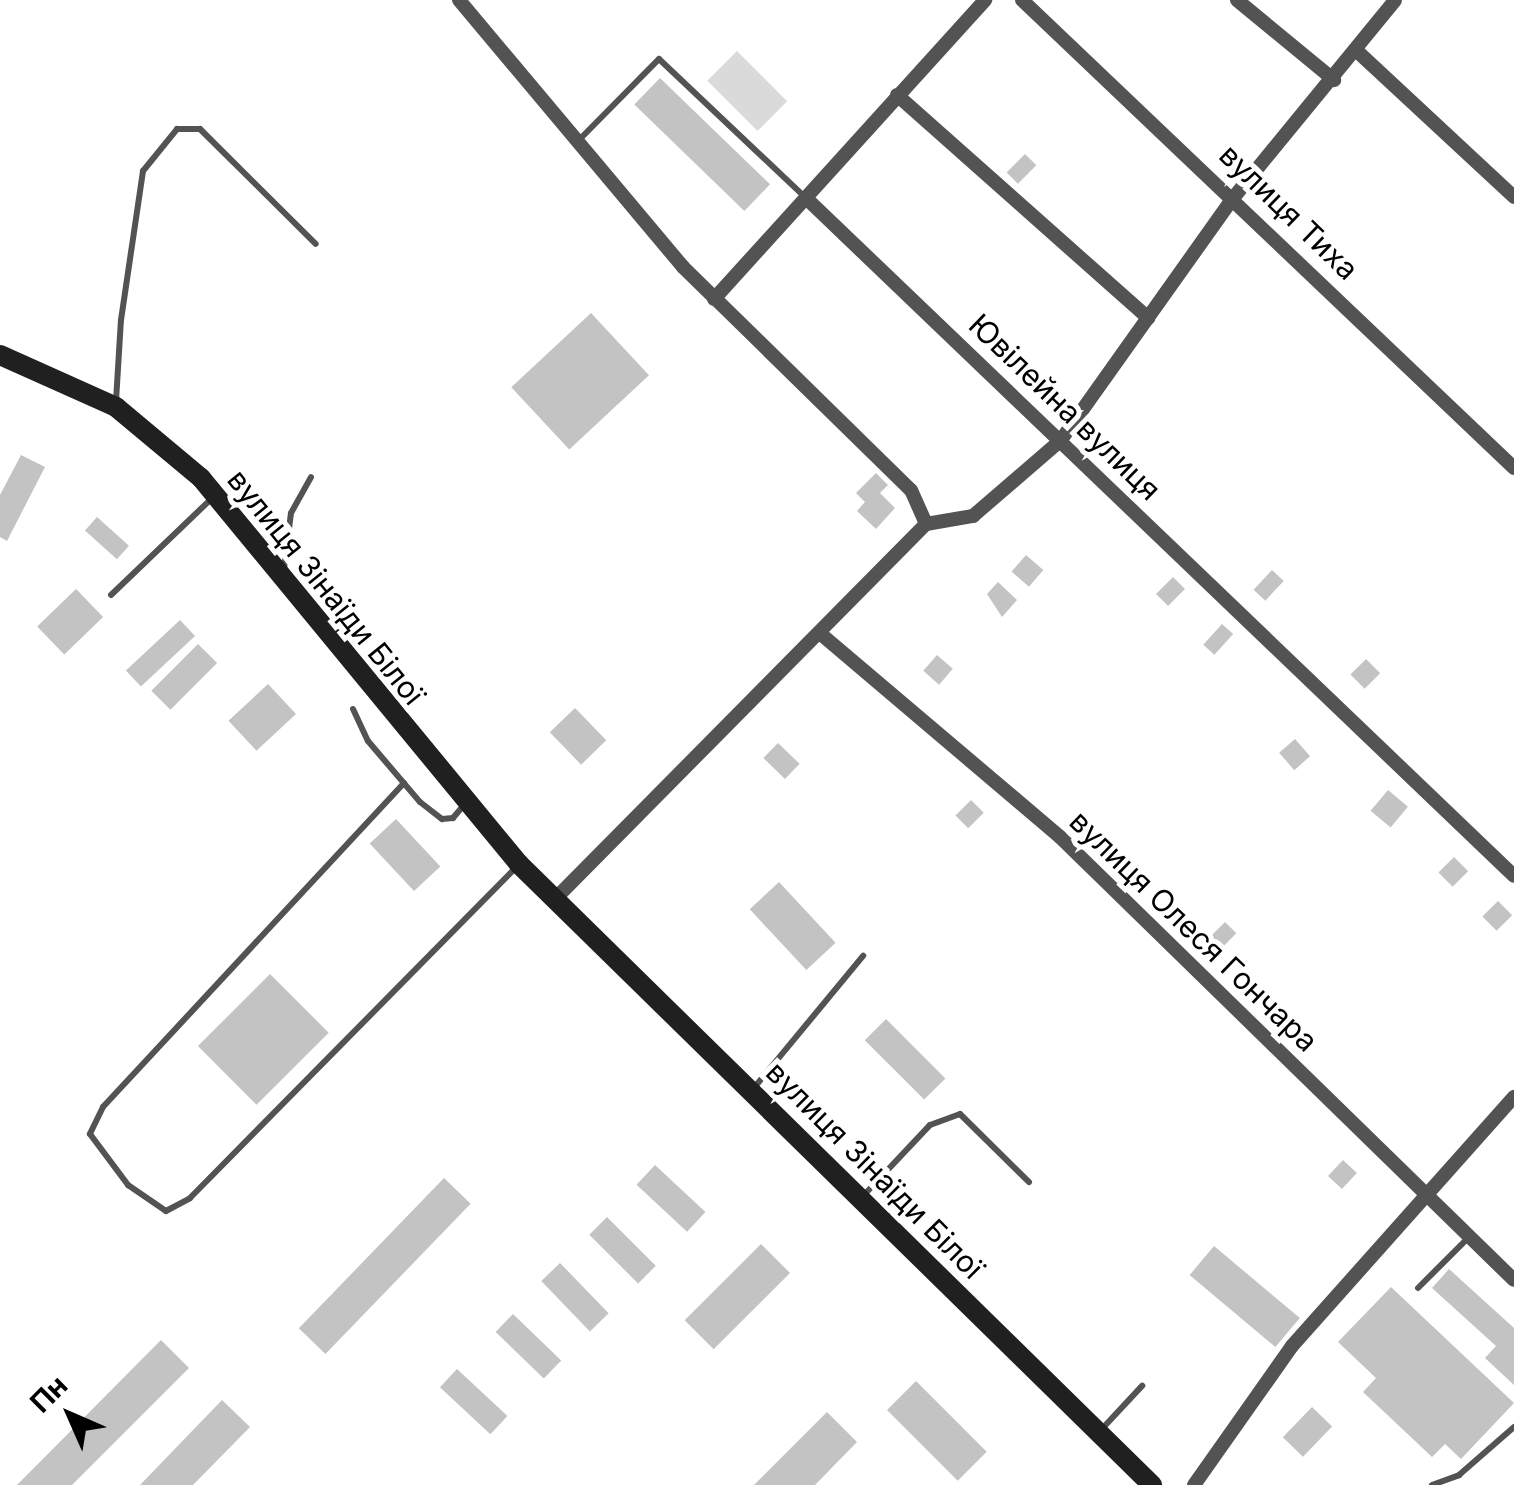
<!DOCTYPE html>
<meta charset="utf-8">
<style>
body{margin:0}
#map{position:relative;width:1514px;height:1485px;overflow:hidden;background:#fff;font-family:Inter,sans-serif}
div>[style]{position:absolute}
.green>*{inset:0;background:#dadada;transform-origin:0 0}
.building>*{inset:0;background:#c3c3c3;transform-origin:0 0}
.lane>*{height:6px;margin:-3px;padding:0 3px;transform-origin:3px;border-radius:3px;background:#535353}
.street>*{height:14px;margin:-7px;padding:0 7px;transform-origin:7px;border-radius:7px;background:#535353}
.secondary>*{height:20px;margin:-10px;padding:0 10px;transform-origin:10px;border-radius:10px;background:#202020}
span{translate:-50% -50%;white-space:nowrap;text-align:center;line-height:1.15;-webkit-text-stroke:10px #fff;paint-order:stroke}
.street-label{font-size:30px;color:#000}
.north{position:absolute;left:20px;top:1365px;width:100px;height:100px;-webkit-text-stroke:8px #fff;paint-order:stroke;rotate:315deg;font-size:28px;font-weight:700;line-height:40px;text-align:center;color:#000}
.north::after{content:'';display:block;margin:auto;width:35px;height:45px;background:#000;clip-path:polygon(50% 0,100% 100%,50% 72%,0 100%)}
</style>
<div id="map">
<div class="green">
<div style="left:737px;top:51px;width:71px;height:42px;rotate:45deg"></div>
</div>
<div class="building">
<div style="left:660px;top:78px;width:153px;height:37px;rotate:44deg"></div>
<div style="left:1025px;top:154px;width:16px;height:26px;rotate:45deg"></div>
<div style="left:591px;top:313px;width:85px;height:109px;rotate:47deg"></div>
<div style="clip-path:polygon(21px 455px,45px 467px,7px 541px,0 537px,0 495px)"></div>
<div style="clip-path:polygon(876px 473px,888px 485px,880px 493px,895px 508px,876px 529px,857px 511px,865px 502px,856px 493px)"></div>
<div style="left:97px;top:517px;width:43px;height:18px;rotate:42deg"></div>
<div style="left:1026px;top:555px;width:23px;height:22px;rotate:41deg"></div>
<div style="left:1272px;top:570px;width:16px;height:27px;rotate:43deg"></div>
<div style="left:1173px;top:577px;width:17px;height:24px;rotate:45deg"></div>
<div style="clip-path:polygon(998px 582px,1017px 600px,1002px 617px,987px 594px)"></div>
<div style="left:76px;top:589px;width:39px;height:54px;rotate:46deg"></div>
<div style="left:180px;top:620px;width:22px;height:74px;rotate:47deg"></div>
<div style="left:1222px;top:624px;width:15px;height:28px;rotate:42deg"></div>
<div style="left:198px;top:644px;width:27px;height:66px;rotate:45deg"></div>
<div style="left:937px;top:655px;width:21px;height:21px;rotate:41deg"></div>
<div style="left:1366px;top:659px;width:20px;height:22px;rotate:45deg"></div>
<div style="left:268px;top:684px;width:41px;height:54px;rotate:47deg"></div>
<div style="left:575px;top:708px;width:45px;height:35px;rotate:46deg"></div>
<div style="left:1295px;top:739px;width:23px;height:21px;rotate:49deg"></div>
<div style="left:778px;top:743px;width:30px;height:21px;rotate:44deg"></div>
<div style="left:1388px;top:790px;width:26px;height:27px;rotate:40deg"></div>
<div style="left:971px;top:800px;width:18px;height:22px;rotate:45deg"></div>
<div style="left:396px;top:819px;width:65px;height:36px;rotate:47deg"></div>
<div style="left:1454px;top:857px;width:20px;height:22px;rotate:45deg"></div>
<div style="left:779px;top:882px;width:83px;height:40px;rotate:47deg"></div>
<div style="left:1498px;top:901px;width:20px;height:22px;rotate:45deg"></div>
<div style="left:1225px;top:922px;width:16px;height:21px;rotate:45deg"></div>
<div style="left:270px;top:974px;width:83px;height:102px;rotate:45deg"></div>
<div style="left:886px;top:1019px;width:84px;height:30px;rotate:45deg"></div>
<div style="left:1343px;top:1160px;width:19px;height:22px;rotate:43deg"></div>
<div style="left:655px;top:1165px;width:69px;height:27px;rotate:43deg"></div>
<div style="left:444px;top:1178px;width:37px;height:209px;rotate:44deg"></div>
<div style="left:607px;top:1217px;width:69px;height:25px;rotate:45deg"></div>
<div style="left:761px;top:1244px;width:41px;height:108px;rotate:45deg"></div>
<div style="left:1214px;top:1246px;width:112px;height:38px;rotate:40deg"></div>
<div style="left:560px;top:1263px;width:70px;height:26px;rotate:46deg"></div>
<div style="clip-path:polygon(1449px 1269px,1514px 1328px,1514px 1385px,1485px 1358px,1496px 1346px,1432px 1288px)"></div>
<div style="clip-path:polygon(1391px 1287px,1514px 1403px,1461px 1459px,1445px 1444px,1432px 1457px,1363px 1392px,1376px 1378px,1338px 1342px)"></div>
<div style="left:513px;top:1314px;width:67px;height:25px;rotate:44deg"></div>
<div style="clip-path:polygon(161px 1340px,189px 1368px,72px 1485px,17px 1485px)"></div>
<div style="left:457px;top:1369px;width:69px;height:25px;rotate:43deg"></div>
<div style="left:916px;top:1381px;width:100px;height:41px;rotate:45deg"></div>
<div style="clip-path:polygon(222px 1400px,250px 1427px,193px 1485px,140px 1485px)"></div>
<div style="left:1312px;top:1407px;width:28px;height:42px;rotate:44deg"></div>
<div style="clip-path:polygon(827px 1412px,857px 1442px,815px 1485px,754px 1485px)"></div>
</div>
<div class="lane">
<div style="left:579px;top:140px;width:114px;rotate:-45.4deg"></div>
<div style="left:659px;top:59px;width:201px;rotate:43.4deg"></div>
<div style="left:116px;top:401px;width:81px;rotate:-86.5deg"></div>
<div style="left:121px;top:320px;width:151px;rotate:-81.6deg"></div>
<div style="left:143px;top:171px;width:54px;rotate:-51deg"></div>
<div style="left:177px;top:129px;width:23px"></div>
<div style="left:200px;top:129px;width:163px;rotate:44.8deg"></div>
<div style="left:284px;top:569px;width:56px;rotate:-82.9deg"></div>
<div style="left:291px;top:513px;width:41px;rotate:-60.9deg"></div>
<div style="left:111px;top:595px;width:139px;rotate:-43.8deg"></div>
<div style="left:353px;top:709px;width:35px;rotate:65deg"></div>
<div style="left:368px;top:741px;width:80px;rotate:49.6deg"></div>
<div style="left:420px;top:802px;width:28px;rotate:38deg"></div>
<div style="left:442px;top:819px;width:11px;rotate:-5deg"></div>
<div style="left:453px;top:818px;width:17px;rotate:-50deg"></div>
<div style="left:404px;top:783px;width:442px;rotate:132.9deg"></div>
<div style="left:103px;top:1107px;width:30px;rotate:116deg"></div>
<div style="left:90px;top:1134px;width:64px;rotate:53.3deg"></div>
<div style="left:128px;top:1185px;width:46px;rotate:34.4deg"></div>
<div style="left:166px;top:1211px;width:27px;rotate:-28deg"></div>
<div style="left:190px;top:1198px;width:463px;rotate:-45.4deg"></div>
<div style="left:753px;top:1089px;width:173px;rotate:-50.4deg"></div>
<div style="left:864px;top:1195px;width:96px;rotate:-46.7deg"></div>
<div style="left:930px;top:1125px;width:32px;rotate:-20deg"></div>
<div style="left:960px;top:1114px;width:97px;rotate:44.6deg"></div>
<div style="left:1418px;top:1288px;width:72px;rotate:-45deg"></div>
<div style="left:1100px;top:1431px;width:62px;rotate:-47deg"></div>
<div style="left:1432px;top:1485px;width:29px;rotate:-20deg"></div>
<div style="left:1459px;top:1475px;width:73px;rotate:-41.1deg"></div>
</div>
<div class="street">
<div style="left:459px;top:0;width:349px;rotate:50deg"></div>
<div style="left:683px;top:267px;width:319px;rotate:44.4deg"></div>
<div style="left:911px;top:490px;width:37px;rotate:66deg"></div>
<div style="left:1022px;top:0;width:679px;rotate:43.57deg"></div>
<div style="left:1237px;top:0;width:126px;rotate:39.5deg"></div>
<div style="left:1358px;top:52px;width:213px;rotate:42.9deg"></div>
<div style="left:897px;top:95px;width:336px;rotate:41.6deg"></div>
<div style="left:806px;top:198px;width:980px;rotate:43.76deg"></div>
<div style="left:714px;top:299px;width:404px;rotate:-47.8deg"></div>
<div style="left:926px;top:524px;width:48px;rotate:-9.7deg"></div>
<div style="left:973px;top:516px;width:116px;rotate:-40.8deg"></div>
<div style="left:1061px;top:440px;width:298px;rotate:-54.6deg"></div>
<div style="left:1234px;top:197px;width:254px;rotate:-50.7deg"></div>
<div style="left:822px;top:635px;width:312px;rotate:40.3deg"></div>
<div style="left:1060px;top:837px;width:634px;rotate:44.3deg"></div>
<div style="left:554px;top:900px;width:529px;rotate:-45.31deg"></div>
<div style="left:1194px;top:1485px;width:170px;rotate:-54.8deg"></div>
<div style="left:1292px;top:1346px;width:334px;rotate:-48.3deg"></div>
</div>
<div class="secondary">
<div style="left:0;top:355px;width:127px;rotate:24.1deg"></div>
<div style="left:116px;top:407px;width:111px;rotate:39.9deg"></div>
<div style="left:201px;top:478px;width:500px;rotate:50.52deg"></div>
<div style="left:519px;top:864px;width:887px;rotate:44.45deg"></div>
</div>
<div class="street-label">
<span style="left:1289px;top:212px;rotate:44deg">вулиця Тиха</span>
<span style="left:1065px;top:407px;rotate:44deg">Ювілейна вулиця</span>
<span style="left:326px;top:587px;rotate:51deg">вулиця Зінаїди Білої</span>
<span style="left:1194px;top:931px;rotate:44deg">вулиця Олеся Гончара</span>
<span style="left:875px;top:1170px;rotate:45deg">вулиця Зінаїди Білої</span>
</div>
<div class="north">Пн</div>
</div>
